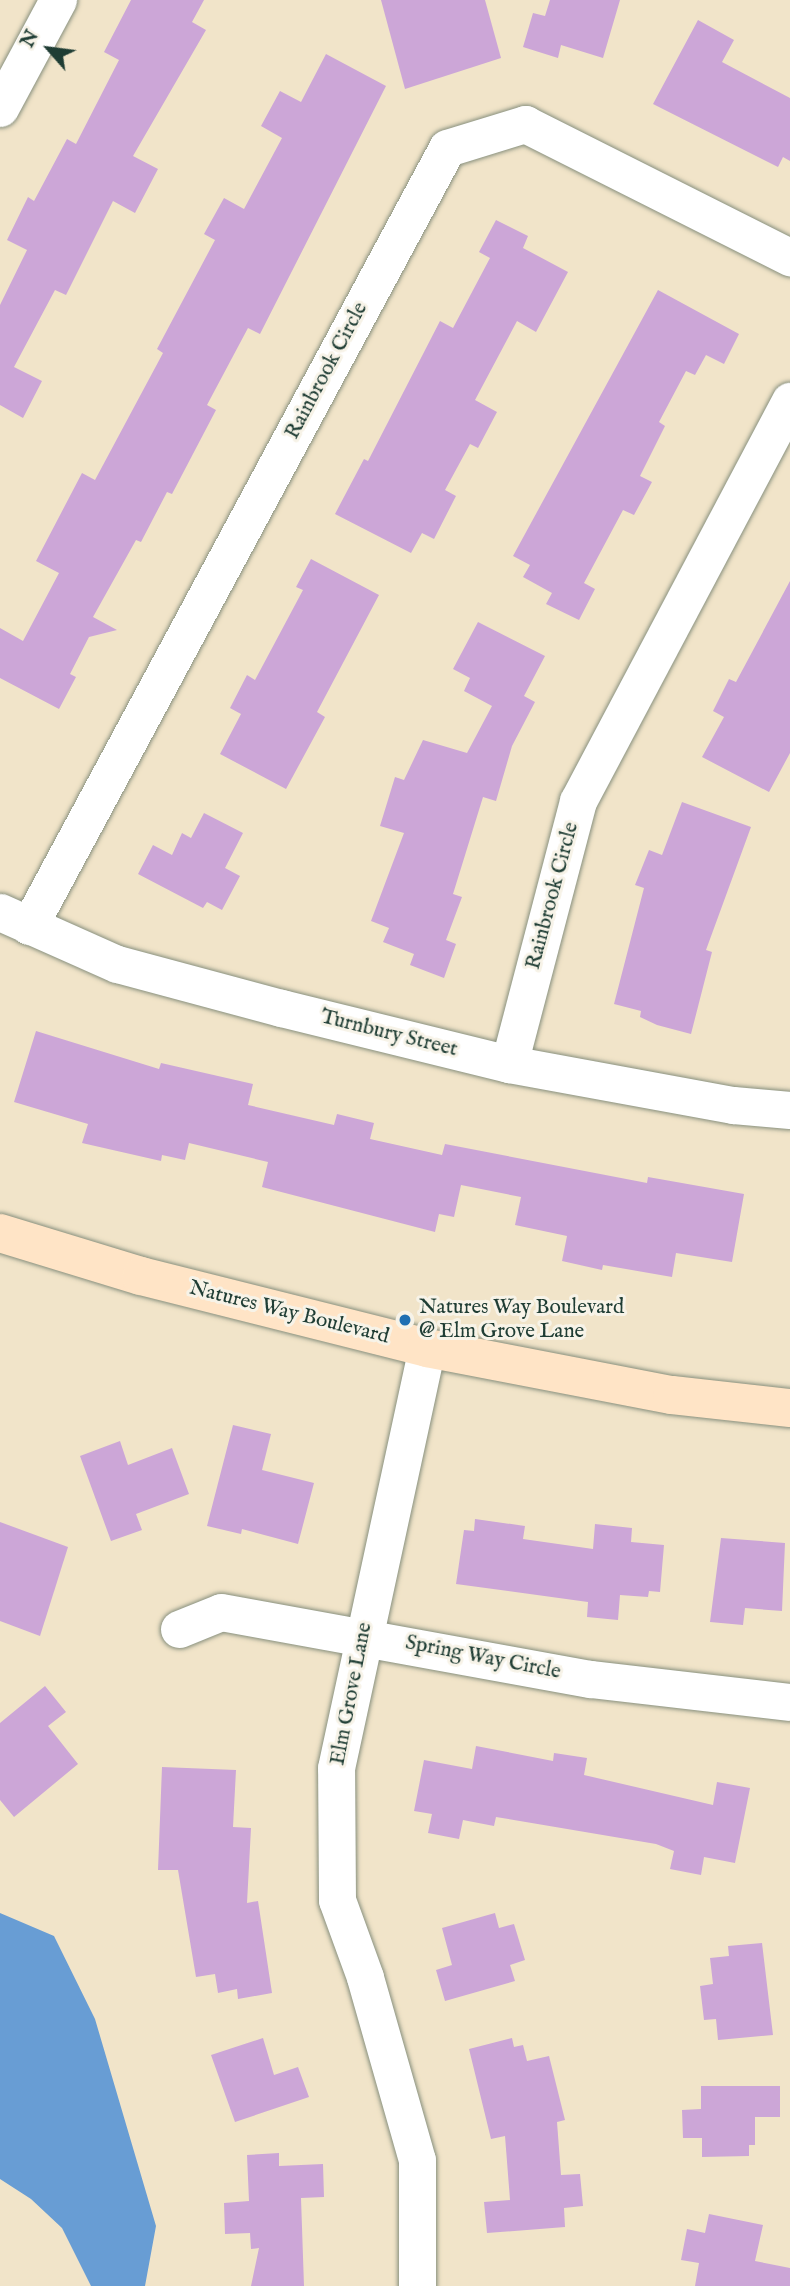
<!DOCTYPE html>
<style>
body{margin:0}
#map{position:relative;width:790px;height:2286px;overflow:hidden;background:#f1e4c9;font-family:"IM FELL English",serif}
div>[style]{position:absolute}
.water>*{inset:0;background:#689dd4}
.building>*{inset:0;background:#cca6d7}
.roads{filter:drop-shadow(0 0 2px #88907e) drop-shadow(0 0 2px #88907e)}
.street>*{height:37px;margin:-18.5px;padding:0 18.5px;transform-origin:18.5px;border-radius:18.5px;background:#fff}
.secondary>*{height:38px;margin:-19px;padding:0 19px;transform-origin:19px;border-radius:19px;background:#ffe4c6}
.dots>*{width:19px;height:19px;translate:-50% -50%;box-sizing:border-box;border:4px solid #f7f3e8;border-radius:50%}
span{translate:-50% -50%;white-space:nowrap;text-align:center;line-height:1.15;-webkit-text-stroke:6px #f7f3e8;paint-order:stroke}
.street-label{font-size:21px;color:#1f3d34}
.poi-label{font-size:21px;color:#1f3d34}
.left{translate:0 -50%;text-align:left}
.north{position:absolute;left:14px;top:14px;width:70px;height:70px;-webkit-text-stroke:5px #f7f3e8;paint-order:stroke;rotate:298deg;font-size:19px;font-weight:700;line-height:28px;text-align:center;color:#1f3d34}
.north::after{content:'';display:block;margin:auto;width:24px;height:32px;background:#1f3d34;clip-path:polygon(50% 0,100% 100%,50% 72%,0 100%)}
</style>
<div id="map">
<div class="water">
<div style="clip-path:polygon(0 1913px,54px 1936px,95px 2019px,156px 2226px,145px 2286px,91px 2286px,62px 2228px,31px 2199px,0 2179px)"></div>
</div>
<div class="building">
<div style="clip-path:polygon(131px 0,204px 0,192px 22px,206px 30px,133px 156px,158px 169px,135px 213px,113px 201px,66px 295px,55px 290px,14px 367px,42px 381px,23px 418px,0 405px,0 305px,27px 250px,7px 240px,28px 197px,34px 201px,67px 139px,76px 144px,119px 60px,104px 52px)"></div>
<div style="clip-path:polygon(381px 0,485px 0,501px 58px,405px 89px)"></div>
<div style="clip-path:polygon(550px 0,620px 0,603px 58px,561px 45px,558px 58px,523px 47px,533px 13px,545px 16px)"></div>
<div style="clip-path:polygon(698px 20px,734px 40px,722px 62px,790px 98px,790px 161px,783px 157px,778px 167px,653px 104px)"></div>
<div style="clip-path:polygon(326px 54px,386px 86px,260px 334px,248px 328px,207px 405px,216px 410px,172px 494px,167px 492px,141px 542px,136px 540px,93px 617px,117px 630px,89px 637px,70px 674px,76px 677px,59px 709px,0 678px,0 628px,23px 641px,59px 573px,36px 561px,82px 473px,95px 480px,163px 353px,157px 349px,215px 240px,204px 234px,224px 198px,244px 209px,282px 138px,261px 126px,280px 91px,301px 102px)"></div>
<div style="clip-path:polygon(496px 220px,528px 236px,523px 248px,568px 272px,536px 332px,517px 321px,475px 400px,497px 412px,478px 448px,470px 444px,445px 490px,456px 496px,434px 539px,422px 533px,411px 553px,335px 514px,364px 459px,368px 461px,440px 321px,453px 328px,490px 258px,479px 252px)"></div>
<div style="clip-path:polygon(658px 290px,739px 334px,724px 364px,706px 355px,695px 375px,686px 371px,659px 422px,665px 426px,640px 476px,652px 482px,634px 515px,623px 510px,584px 583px,595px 589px,579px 620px,546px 604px,552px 593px,523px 577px,530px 565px,513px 556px)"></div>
<div style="clip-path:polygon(311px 559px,379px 595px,317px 712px,325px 717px,286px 789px,220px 754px,241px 714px,230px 708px,247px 675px,255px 680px,303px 590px,296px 587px)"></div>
<div style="clip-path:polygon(790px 581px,790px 753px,769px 792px,702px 757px,724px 717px,713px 711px,729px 679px,736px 682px)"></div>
<div style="clip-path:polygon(478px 622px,545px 656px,524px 696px,535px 702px,512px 746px,496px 801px,483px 797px,453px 894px,462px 897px,446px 940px,456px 944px,444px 978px,410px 965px,414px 954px,383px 942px,389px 928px,371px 921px,404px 833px,380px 826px,395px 777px,404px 780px,423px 740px,467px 753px,492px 706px,464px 691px,470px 678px,453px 669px)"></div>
<div style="clip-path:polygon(682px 802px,751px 827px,706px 950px,712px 952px,691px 1034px,657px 1025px,640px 1017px,641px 1011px,614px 1004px,644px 888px,635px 885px,649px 850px,662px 855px)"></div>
<div style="clip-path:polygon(204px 813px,243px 833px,225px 868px,240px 876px,222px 910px,207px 902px,203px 908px,138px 874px,153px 845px,172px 855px,182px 833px,191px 838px)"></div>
<div style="clip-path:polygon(36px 1031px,159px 1069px,161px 1063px,253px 1084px,248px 1105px,334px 1125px,337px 1114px,374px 1123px,370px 1139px,442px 1155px,445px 1144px,647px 1183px,648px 1177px,744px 1194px,732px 1262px,676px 1253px,672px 1277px,603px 1265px,602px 1270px,562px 1261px,567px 1236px,515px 1225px,521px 1197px,461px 1185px,454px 1217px,439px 1214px,435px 1232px,262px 1187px,268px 1162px,189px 1143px,185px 1160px,162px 1155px,161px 1161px,82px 1143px,88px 1124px,14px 1102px)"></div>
<div style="clip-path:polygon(233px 1425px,271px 1434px,262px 1470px,314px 1483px,298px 1544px,242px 1529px,241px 1534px,207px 1526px)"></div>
<div style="clip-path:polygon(120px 1441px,128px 1465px,172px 1448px,189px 1494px,136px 1514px,142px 1530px,111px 1541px,80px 1456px)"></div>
<div style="clip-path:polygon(475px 1519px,525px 1526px,523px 1539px,593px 1549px,595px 1524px,632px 1528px,631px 1542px,664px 1545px,660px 1592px,649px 1591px,648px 1597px,620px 1595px,618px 1620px,587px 1617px,588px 1602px,456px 1584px,464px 1530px,474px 1531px)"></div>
<div style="clip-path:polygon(0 1522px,68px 1547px,40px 1636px,0 1621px)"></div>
<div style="clip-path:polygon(721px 1538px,785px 1543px,782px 1611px,745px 1608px,743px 1625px,710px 1622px)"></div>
<div style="clip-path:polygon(45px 1686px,66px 1712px,48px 1726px,78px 1764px,14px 1817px,0 1800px,0 1723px)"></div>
<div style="clip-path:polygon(476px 1746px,553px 1761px,554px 1753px,587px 1758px,584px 1775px,713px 1805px,717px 1782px,750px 1788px,735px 1863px,704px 1857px,701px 1875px,670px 1869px,674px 1851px,656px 1844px,496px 1817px,494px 1826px,463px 1820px,459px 1839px,428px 1833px,432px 1814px,414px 1811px,424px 1760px,472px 1769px)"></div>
<div style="clip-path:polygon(162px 1767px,236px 1770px,233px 1827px,251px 1828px,247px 1903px,258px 1901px,272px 1993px,238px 1999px,237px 1989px,218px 1993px,215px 1974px,196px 1977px,178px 1870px,158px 1870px)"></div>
<div style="clip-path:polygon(495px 1913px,499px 1928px,514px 1924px,525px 1960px,510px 1965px,515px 1981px,445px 2001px,436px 1970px,452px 1965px,442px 1928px)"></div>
<div style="clip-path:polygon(762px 1943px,773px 2035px,718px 2040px,716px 2019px,704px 2020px,700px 1986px,713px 1984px,710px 1958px,729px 1956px,728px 1946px)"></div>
<div style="clip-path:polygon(263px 2038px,274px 2075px,298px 2067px,309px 2097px,235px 2122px,211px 2055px)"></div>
<div style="clip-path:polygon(512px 2038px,514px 2047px,523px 2045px,527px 2061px,549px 2056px,565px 2120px,557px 2122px,561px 2175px,580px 2174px,583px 2206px,564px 2208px,565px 2227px,487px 2233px,484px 2202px,510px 2200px,505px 2136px,491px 2139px,469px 2049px)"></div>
<div style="clip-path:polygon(701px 2086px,780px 2086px,780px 2117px,755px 2117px,755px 2145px,749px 2145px,749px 2156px,702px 2157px,702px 2138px,683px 2138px,682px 2110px,701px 2109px)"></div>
<div style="clip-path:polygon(279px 2153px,279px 2166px,323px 2164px,324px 2197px,301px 2198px,304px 2286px,251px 2286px,259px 2248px,251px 2249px,250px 2233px,225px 2234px,224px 2203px,249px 2201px,247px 2155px)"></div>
<div style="clip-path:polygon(709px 2214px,763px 2225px,755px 2261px,790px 2268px,790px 2286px,695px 2286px,699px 2263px,681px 2260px,687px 2229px,705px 2233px)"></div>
</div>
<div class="roads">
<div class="street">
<div style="left:0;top:108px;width:123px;rotate:-61.8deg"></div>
<div style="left:0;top:912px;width:128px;rotate:24deg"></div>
<div style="left:117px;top:964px;width:170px;rotate:15deg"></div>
<div style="left:281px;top:1008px;width:235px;rotate:13.8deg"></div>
<div style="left:509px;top:1064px;width:228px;rotate:10.4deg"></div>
<div style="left:733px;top:1105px;width:57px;rotate:5deg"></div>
<div style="left:29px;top:926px;width:883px;rotate:-61.75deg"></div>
<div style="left:447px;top:148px;width:82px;rotate:-17.1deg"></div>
<div style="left:525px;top:124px;width:297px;rotate:26.7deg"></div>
<div style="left:509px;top:1064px;width:272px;rotate:-75.3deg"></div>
<div style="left:578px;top:801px;width:453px;rotate:-62.1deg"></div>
<div style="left:179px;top:1629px;width:45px;rotate:-22deg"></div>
<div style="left:221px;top:1612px;width:376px;rotate:10.3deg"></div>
<div style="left:591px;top:1679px;width:200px;rotate:6.6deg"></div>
<div style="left:417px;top:2286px;width:126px;rotate:-90deg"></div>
<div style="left:417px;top:2160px;width:190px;rotate:-105.9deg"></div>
<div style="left:365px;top:1977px;width:82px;rotate:-110deg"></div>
<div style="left:337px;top:1900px;width:132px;rotate:-90.4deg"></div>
<div style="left:336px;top:1768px;width:430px;rotate:-77.8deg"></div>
</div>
<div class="secondary">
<div style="left:0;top:1233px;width:147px;rotate:17deg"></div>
<div style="left:141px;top:1276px;width:295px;rotate:14.1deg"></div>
<div style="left:427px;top:1348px;width:249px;rotate:10.9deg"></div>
<div style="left:672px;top:1395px;width:119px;rotate:6.3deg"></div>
</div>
</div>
<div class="dots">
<div style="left:405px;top:1320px;background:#1f6fb2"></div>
</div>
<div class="street-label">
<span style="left:327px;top:371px;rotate:-62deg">Rainbrook Circle</span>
<span style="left:553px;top:896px;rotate:-75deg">Rainbrook Circle</span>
<span style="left:389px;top:1034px;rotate:14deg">Turnbury Street</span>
<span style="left:289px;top:1313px;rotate:14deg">Natures Way Boulevard</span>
<span style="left:483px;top:1658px;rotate:11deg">Spring Way Circle</span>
<span style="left:352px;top:1694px;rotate:-79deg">Elm Grove Lane</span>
</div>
<div class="poi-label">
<span class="left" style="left:419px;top:1320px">Natures Way Boulevard<br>@ Elm Grove Lane</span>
</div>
<div class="north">N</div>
</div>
